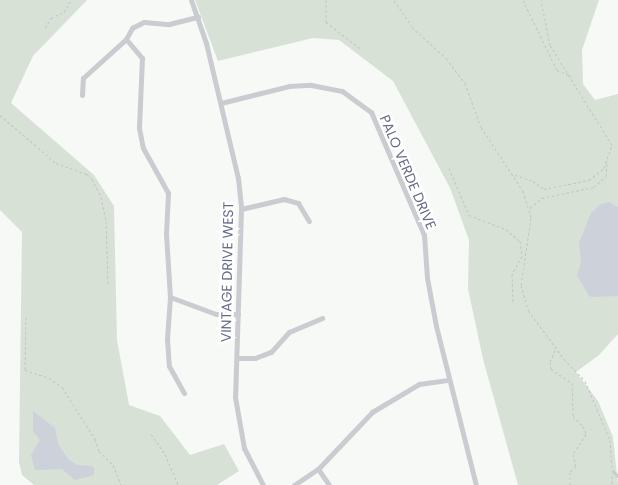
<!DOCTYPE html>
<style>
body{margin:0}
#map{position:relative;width:618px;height:485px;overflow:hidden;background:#f7f9f6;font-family:Poppins,sans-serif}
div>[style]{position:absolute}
.green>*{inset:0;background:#d7e1d6}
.water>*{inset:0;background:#cdd1d9}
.path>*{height:1px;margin-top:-0.5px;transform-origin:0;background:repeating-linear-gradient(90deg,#c4c4c7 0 2.5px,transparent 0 5px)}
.lane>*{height:2.5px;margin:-1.25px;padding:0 1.25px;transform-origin:1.25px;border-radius:1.25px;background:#cbccd1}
.street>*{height:5px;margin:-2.5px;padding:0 2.5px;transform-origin:2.5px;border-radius:2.5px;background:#cbccd1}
span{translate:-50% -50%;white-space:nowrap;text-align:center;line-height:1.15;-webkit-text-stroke:5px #fff;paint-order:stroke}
.street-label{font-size:14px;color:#656c89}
</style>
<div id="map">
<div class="green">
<div style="clip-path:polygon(0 0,87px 0,33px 56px,11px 103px,94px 175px,114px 206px,117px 340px,129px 405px,160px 416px,190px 455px,224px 444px,239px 471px,217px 485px,34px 485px,22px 475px,19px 462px,22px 232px,0 210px)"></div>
<div style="clip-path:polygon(195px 0,599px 0,582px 50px,583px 84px,595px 100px,618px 94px,618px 334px,599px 355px,576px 372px,598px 401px,613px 437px,618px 485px,518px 485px,483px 359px,468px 289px,469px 240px,450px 188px,393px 81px,339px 40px,313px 38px,218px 61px)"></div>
</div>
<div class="water">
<div style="clip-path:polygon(609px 202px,618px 207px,618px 296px,592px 297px,589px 296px,577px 275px,581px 263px,579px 243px,591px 213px,601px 204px)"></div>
<div style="clip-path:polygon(33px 411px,55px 428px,58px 444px,68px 459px,77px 465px,91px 466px,94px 468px,94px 475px,75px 480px,62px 469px,35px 470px,31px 455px,40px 440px,33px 431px)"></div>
</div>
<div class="path">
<div style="left:326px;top:0;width:22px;rotate:90deg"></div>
<div style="left:326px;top:22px;width:44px;rotate:37.6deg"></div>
<div style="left:394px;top:0;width:32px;rotate:56deg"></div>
<div style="left:412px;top:27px;width:46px;rotate:42.4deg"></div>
<div style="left:446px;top:58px;width:31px;rotate:53deg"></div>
<div style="left:465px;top:83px;width:47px;rotate:70deg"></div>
<div style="left:481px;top:127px;width:77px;rotate:56.7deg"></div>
<div style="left:523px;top:191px;width:28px;rotate:73deg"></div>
<div style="left:531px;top:218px;width:68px;rotate:98.5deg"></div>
<div style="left:521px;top:285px;width:26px;rotate:74deg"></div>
<div style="left:528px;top:310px;width:61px;rotate:53.7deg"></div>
<div style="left:564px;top:359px;width:30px;rotate:46deg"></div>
<div style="left:585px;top:381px;width:64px;rotate:67deg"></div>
<div style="left:610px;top:440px;width:27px;rotate:86deg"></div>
<div style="left:523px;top:0;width:78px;rotate:64.1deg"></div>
<div style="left:557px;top:70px;width:16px;rotate:22deg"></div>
<div style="left:45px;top:28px;width:12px;rotate:-59deg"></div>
<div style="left:51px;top:18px;width:14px;rotate:-25deg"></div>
<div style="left:64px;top:12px;width:14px;rotate:-60deg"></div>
<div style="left:0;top:115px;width:74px;rotate:40.6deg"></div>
<div style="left:56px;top:163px;width:33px;rotate:20deg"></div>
<div style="left:87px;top:174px;width:7px;rotate:45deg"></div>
<div style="left:92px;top:179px;width:20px;rotate:63deg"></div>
<div style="left:101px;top:197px;width:25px;rotate:78deg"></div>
<div style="left:106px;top:221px;width:63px;rotate:88.2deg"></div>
<div style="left:449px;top:168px;width:51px;rotate:66.9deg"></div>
<div style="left:469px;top:215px;width:40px;rotate:21deg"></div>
<div style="left:506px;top:229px;width:18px;rotate:41deg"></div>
<div style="left:520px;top:241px;width:15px;rotate:82deg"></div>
<div style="left:522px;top:256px;width:21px;rotate:119deg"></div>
<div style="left:512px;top:274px;width:29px;rotate:88deg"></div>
<div style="left:515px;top:175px;width:19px;rotate:18deg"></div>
<div style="left:533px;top:181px;width:14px;rotate:36deg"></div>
<div style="left:544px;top:189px;width:46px;rotate:-11.3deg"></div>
<div style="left:589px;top:180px;width:19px;rotate:-39deg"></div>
<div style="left:604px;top:168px;width:24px;rotate:-71deg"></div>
<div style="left:612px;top:145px;width:118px;rotate:-121.8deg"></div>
<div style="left:550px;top:45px;width:46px;rotate:-101.3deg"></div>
<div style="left:530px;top:208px;width:16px;rotate:-40deg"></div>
<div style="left:542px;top:198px;width:53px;rotate:-11.9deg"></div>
<div style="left:594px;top:187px;width:16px;rotate:-43deg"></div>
<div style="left:606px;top:176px;width:13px;rotate:-86deg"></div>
<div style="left:26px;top:317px;width:53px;rotate:91.1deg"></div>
<div style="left:25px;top:370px;width:25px;rotate:18deg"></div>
<div style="left:49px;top:378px;width:16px;rotate:35deg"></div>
<div style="left:62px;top:387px;width:62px;rotate:57.6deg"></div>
<div style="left:95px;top:439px;width:13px;rotate:72deg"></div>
<div style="left:99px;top:451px;width:20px;rotate:45deg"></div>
<div style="left:113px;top:465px;width:22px;rotate:68deg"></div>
<div style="left:555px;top:350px;width:13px;rotate:113deg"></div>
<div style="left:550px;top:362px;width:7px;rotate:82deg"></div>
<div style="left:551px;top:369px;width:25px;rotate:34deg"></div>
<div style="left:572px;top:383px;width:33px;rotate:88deg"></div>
<div style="left:573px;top:416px;width:14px;rotate:45deg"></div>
<div style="left:583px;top:426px;width:9px;rotate:69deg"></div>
<div style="left:586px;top:434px;width:24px;rotate:123deg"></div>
<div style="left:573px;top:454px;width:12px;rotate:76deg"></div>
<div style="left:576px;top:466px;width:8px;rotate:135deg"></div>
<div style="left:570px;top:472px;width:13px;rotate:90deg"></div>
<div style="left:151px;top:434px;width:24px;rotate:55deg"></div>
<div style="left:165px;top:454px;width:34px;rotate:67deg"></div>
<div style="left:612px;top:476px;width:9px;rotate:90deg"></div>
</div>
<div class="lane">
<div style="left:613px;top:471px;width:7px;rotate:45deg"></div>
</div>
<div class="street">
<div style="left:191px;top:0;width:46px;rotate:70.8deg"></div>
<div style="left:206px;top:43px;width:139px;rotate:76.7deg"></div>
<div style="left:238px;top:178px;width:31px;rotate:84deg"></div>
<div style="left:241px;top:209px;width:188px;rotate:91.8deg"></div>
<div style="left:235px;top:397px;width:52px;rotate:80deg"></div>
<div style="left:244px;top:448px;width:42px;rotate:62.8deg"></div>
<div style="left:126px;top:39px;width:25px;rotate:50deg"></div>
<div style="left:142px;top:58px;width:70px;rotate:92.5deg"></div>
<div style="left:139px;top:128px;width:20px;rotate:79deg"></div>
<div style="left:143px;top:148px;width:51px;rotate:60.9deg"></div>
<div style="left:168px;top:193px;width:41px;rotate:92.8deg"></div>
<div style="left:166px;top:234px;width:63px;rotate:86.4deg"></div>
<div style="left:170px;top:297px;width:42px;rotate:94.1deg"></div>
<div style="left:167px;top:339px;width:27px;rotate:86deg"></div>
<div style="left:169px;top:366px;width:31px;rotate:61deg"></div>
<div style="left:82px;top:95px;width:17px;rotate:-87deg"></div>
<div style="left:83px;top:78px;width:58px;rotate:-42.2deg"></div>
<div style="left:126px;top:39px;width:13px;rotate:-61deg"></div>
<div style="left:132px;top:28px;width:13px;rotate:-27deg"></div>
<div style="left:144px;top:22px;width:25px;rotate:5deg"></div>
<div style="left:169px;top:24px;width:30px;rotate:-14deg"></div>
<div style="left:221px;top:103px;width:70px;rotate:-14deg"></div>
<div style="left:289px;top:86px;width:22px;rotate:-3deg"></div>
<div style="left:311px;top:85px;width:32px;rotate:11deg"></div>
<div style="left:342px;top:91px;width:36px;rotate:36deg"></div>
<div style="left:371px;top:112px;width:134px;rotate:66.7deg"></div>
<div style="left:424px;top:235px;width:43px;rotate:86deg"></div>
<div style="left:427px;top:278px;width:49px;rotate:79.4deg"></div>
<div style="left:436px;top:326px;width:164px;rotate:75.9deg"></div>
<div style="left:241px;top:209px;width:44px;rotate:-13.1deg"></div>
<div style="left:284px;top:199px;width:15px;rotate:16deg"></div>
<div style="left:298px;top:203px;width:21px;rotate:59deg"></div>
<div style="left:170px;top:297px;width:49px;rotate:20.3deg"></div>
<div style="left:216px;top:314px;width:22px"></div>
<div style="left:237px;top:358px;width:18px"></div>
<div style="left:255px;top:358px;width:17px;rotate:-21deg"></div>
<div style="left:271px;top:352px;width:27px;rotate:-48deg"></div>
<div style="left:289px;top:332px;width:36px;rotate:-23deg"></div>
<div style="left:318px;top:469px;width:19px;rotate:55deg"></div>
<div style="left:294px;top:485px;width:29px;rotate:-34deg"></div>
<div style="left:318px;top:469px;width:79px;rotate:-46.5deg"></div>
<div style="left:372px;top:412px;width:55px;rotate:-30.8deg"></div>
<div style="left:419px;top:384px;width:28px;rotate:-8deg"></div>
</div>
<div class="street-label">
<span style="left:408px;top:172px;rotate:67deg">PALO VERDE DRIVE</span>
<span style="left:227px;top:272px;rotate:-89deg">VINTAGE DRIVE WEST</span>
</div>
</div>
